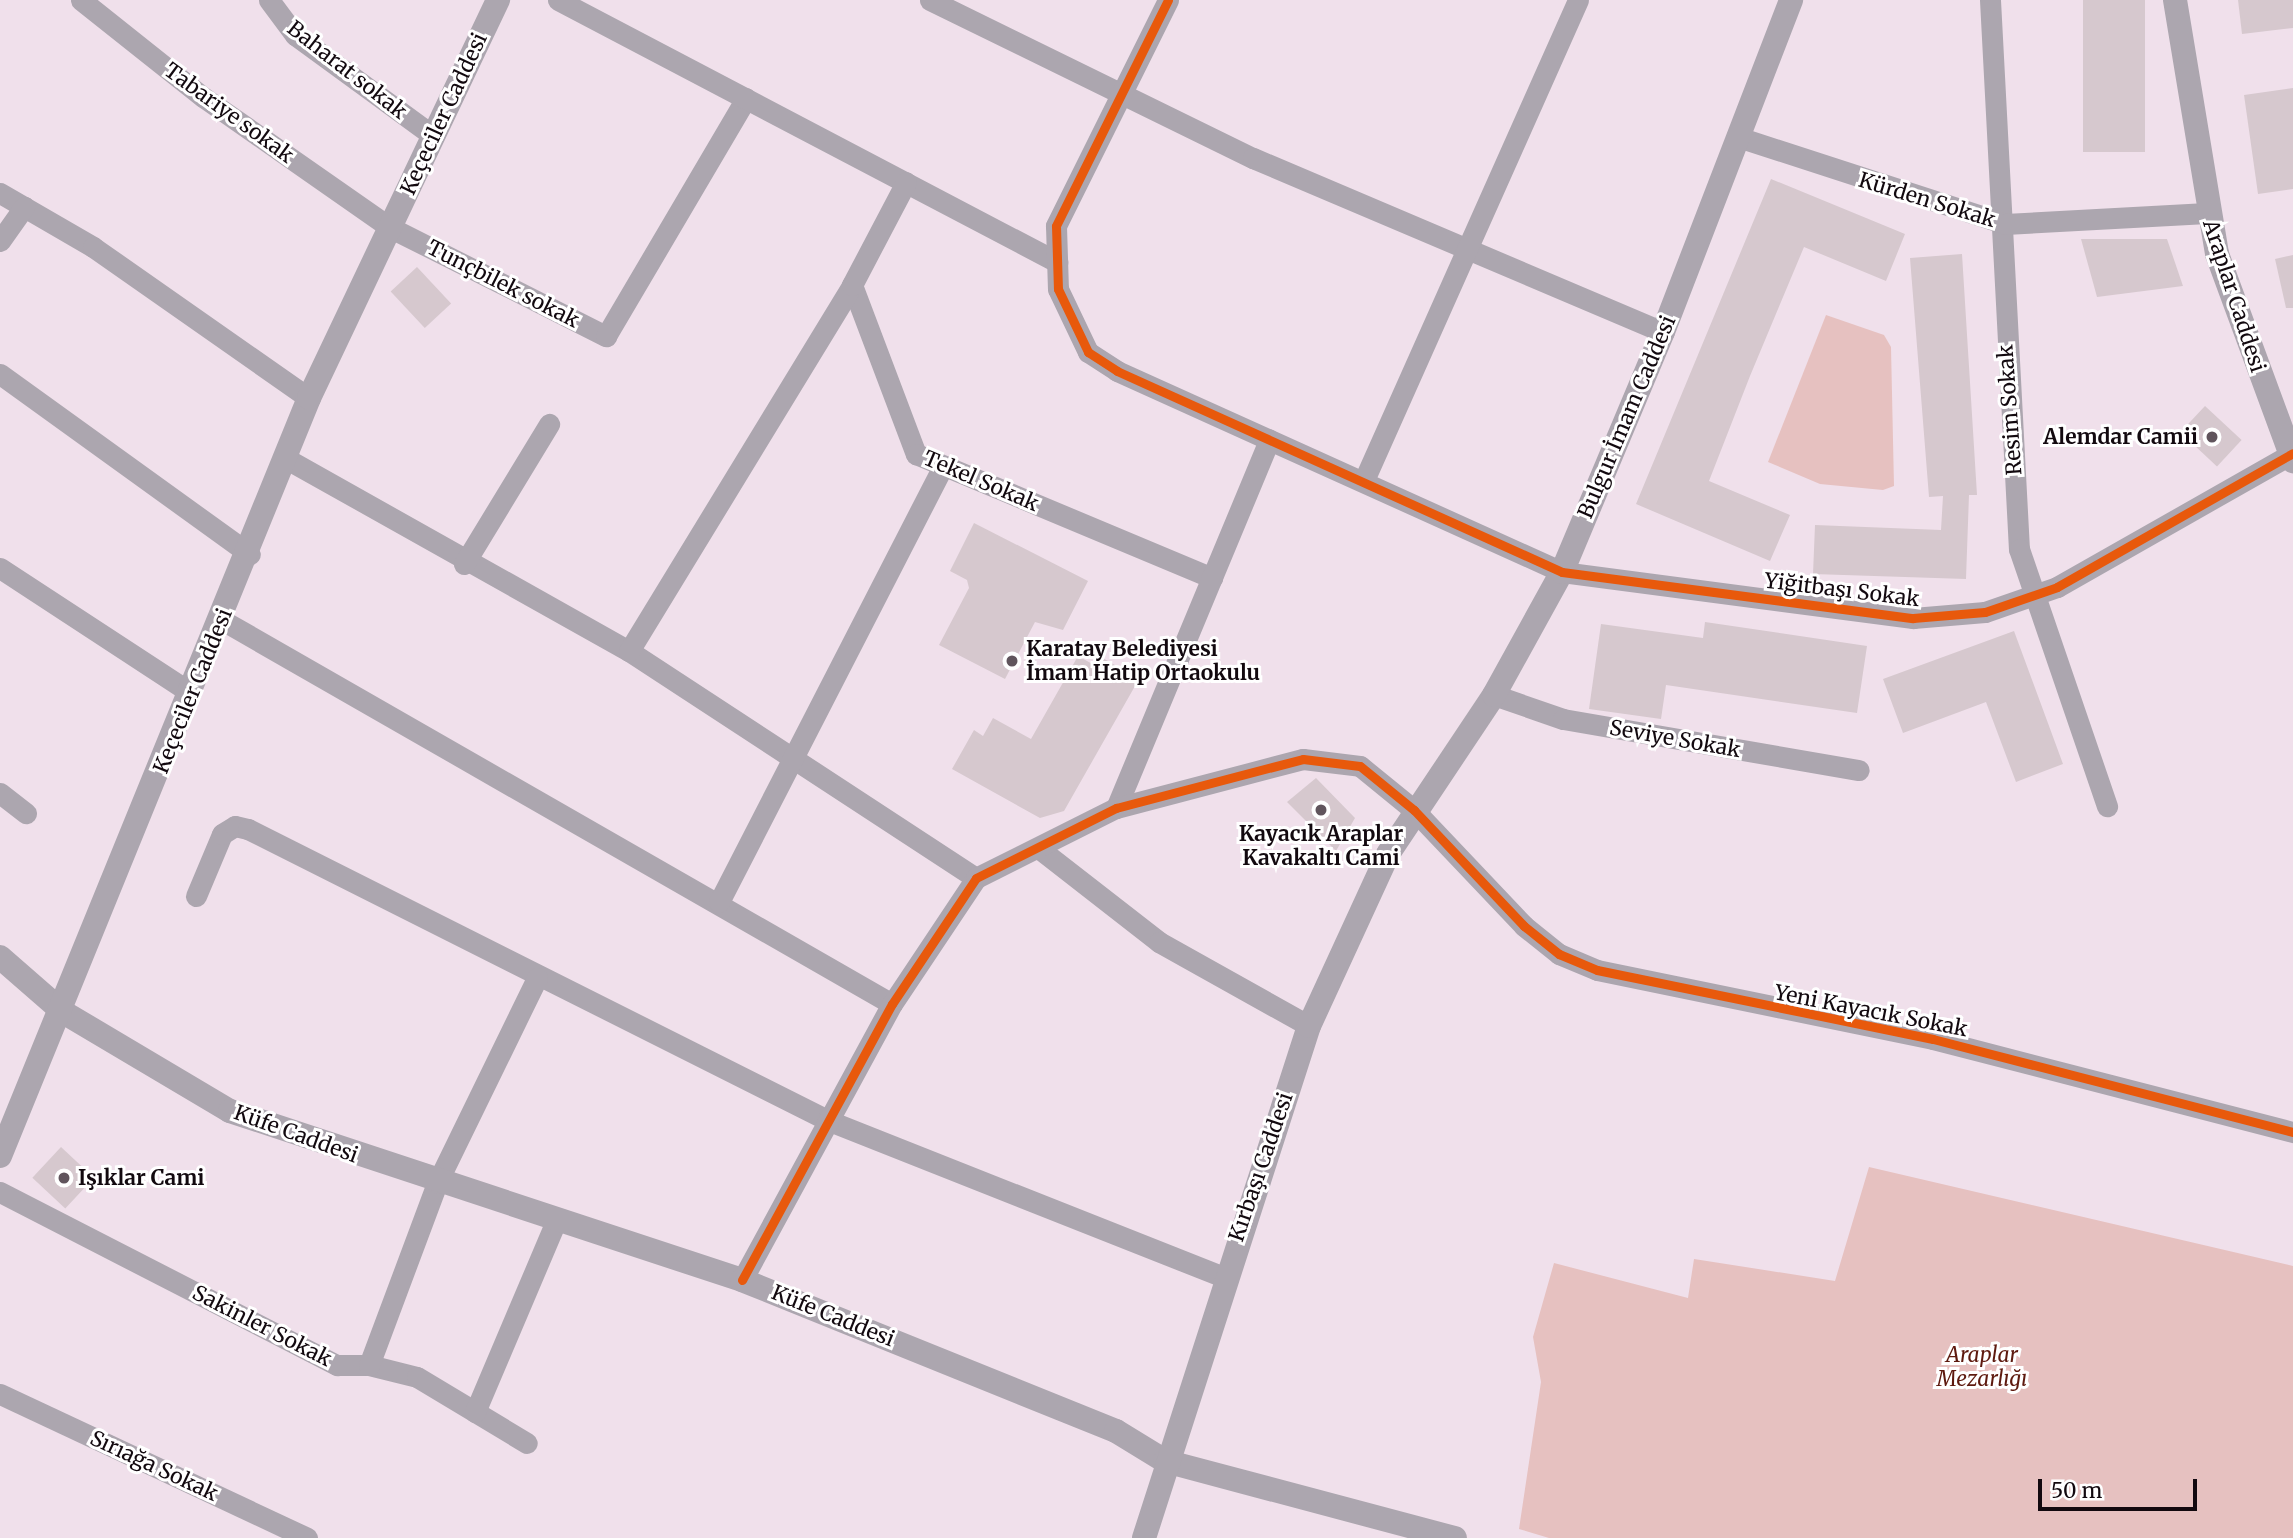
<!DOCTYPE html>
<meta charset="utf-8">
<style>
body{margin:0}
#map{position:relative;width:2293px;height:1538px;overflow:hidden;background:#f0e0eb;font-family:Merriweather,serif}
div>[style]{position:absolute}
.green>*{inset:0;background:#e6c1c0}
.building>*{inset:0;background:#d6c8ce;transform-origin:0 0}
.minor>*{height:21px;margin:-10.5px;padding:0 10.5px;transform-origin:10.5px;border-radius:10.5px;background:#aca6af}
.tertiary>*{height:24px;margin:-12px;padding:0 12px;transform-origin:12px;border-radius:12px;background:#aca6af}
.cycleway>*{height:9px;margin:-4.5px;padding:0 4.5px;transform-origin:4.5px;border-radius:4.5px;background:#e8590c}
.dots>*{width:19px;height:19px;translate:-50% -50%;box-sizing:border-box;border:4px solid #fff;border-radius:50%}
span{translate:-50% -50%;white-space:nowrap;text-align:center;line-height:1.15;-webkit-text-stroke:6px #fff;paint-order:stroke}
.street-label{font-size:21px;color:#12090f}
.poi-label{font-size:21px;color:#12090f;font-weight:700}
.right{translate:-100% -50%;text-align:right}
.left{translate:0 -50%;text-align:left}
.park-label{font-size:21px;color:#5e1a0f;font-style:italic}
.scale{position:absolute;left:2038px;top:1479px;width:159px;height:32px;box-sizing:border-box;border:4px solid #12090f;border-top:0;padding-left:9px;font-size:21px;line-height:24px;white-space:nowrap;color:#12090f;-webkit-text-stroke:5px #fff;paint-order:stroke}
</style>
<div id="map">
<div class="green">
<div style="clip-path:polygon(1826px 315px,1884px 335px,1891px 347px,1894px 486px,1883px 490px,1820px 484px,1768px 462px)"></div>
<div style="clip-path:polygon(1869px 1167px,2293px 1266px,2293px 1538px,1549px 1538px,1519px 1529px,1541px 1382px,1533px 1337px,1554px 1263px,1688px 1298px,1694px 1259px,1835px 1281px)"></div>
</div>
<div class="building">
<div style="left:2083px;top:0;width:62px;height:152px"></div>
<div style="clip-path:polygon(2238px 0,2293px 0,2293px 28px,2242px 34px)"></div>
<div style="clip-path:polygon(2293px 88px,2293px 189px,2258px 194px,2244px 95px)"></div>
<div style="clip-path:polygon(1771px 179px,1905px 234px,1886px 281px,1804px 247px,1750px 376px,1709px 481px,1790px 515px,1770px 561px,1636px 504px)"></div>
<div style="clip-path:polygon(2081px 239px,2167px 239px,2183px 286px,2097px 297px)"></div>
<div style="clip-path:polygon(1962px 254px,1977px 495px,1969px 495px,1966px 579px,1813px 574px,1815px 525px,1941px 530px,1943px 496px,1929px 497px,1910px 258px)"></div>
<div style="clip-path:polygon(2293px 255px,2293px 308px,2286px 308px,2275px 259px)"></div>
<div style="left:417px;top:267px;width:50px;height:36px;rotate:47deg"></div>
<div style="left:2205px;top:406px;width:50px;height:36px;rotate:43deg"></div>
<div style="clip-path:polygon(974px 523px,1088px 581px,1063px 630px,1035px 622px,1005px 679px,939px 645px,969px 588px,967px 580px,950px 571px)"></div>
<div style="clip-path:polygon(1705px 622px,1867px 646px,1857px 713px,1666px 685px,1661px 719px,1589px 709px,1601px 624px,1703px 638px)"></div>
<div style="clip-path:polygon(2014px 631px,2063px 764px,2016px 782px,1986px 702px,1903px 733px,1883px 679px)"></div>
<div style="clip-path:polygon(1078px 656px,1096px 666px,1101px 657px,1139px 679px,1064px 811px,1040px 818px,952px 769px,974px 730px,983px 736px,993px 718px,1031px 739px)"></div>
<div style="clip-path:polygon(1316px 778px,1355px 818px,1336px 851px,1287px 802px)"></div>
<div style="left:61px;top:1147px;width:45px;height:42px;rotate:43deg"></div>
</div>
<div class="minor">
<div style="left:81px;top:0;width:156px;rotate:38.5deg"></div>
<div style="left:203px;top:97px;width:229px;rotate:34.9deg"></div>
<div style="left:391px;top:228px;width:241px;rotate:26.7deg"></div>
<div style="left:606px;top:336px;width:276px;rotate:-59.5deg"></div>
<div style="left:269px;top:0;width:44px;rotate:53.4deg"></div>
<div style="left:295px;top:35px;width:170px;rotate:36.1deg"></div>
<div style="left:558px;top:0;width:564px;rotate:27.7deg"></div>
<div style="left:930px;top:0;width:360px;rotate:26.1deg"></div>
<div style="left:1253px;top:158px;width:445px;rotate:23deg"></div>
<div style="left:1168px;top:0;width:252px;rotate:116.4deg"></div>
<div style="left:1056px;top:226px;width:63px;rotate:88.2deg"></div>
<div style="left:1058px;top:289px;width:70px;rotate:64.5deg"></div>
<div style="left:1088px;top:352px;width:35px;rotate:33deg"></div>
<div style="left:1117px;top:371px;width:488px;rotate:24.3deg"></div>
<div style="left:1562px;top:572px;width:354px;rotate:7.5deg"></div>
<div style="left:1913px;top:618px;width:72px;rotate:-4.8deg"></div>
<div style="left:1985px;top:612px;width:76px;rotate:-19.1deg"></div>
<div style="left:2057px;top:587px;width:271px;rotate:-29.6deg"></div>
<div style="left:1990px;top:0;width:550px;rotate:86.98deg"></div>
<div style="left:2019px;top:549px;width:272px;rotate:71.1deg"></div>
<div style="left:1738px;top:137px;width:281px;rotate:18deg"></div>
<div style="left:2005px;top:224px;width:202px;rotate:-3.1deg"></div>
<div style="left:0;top:193px;width:108px;rotate:30.1deg"></div>
<div style="left:93px;top:247px;width:264px;rotate:35deg"></div>
<div style="left:0;top:241px;width:42px;rotate:-54.8deg"></div>
<div style="left:852px;top:285px;width:181px;rotate:69.3deg"></div>
<div style="left:916px;top:454px;width:321px;rotate:22.7deg"></div>
<div style="left:0;top:374px;width:308px;rotate:35.8deg"></div>
<div style="left:285px;top:458px;width:394px;rotate:29.3deg"></div>
<div style="left:629px;top:651px;width:415px;rotate:33.2deg"></div>
<div style="left:1365px;top:478px;width:523px;rotate:-65.98deg"></div>
<div style="left:464px;top:564px;width:164px;rotate:-58.7deg"></div>
<div style="left:0;top:568px;width:228px;rotate:33.2deg"></div>
<div style="left:222px;top:620px;width:772px;rotate:29.82deg"></div>
<div style="left:629px;top:651px;width:429px;rotate:-58.6deg"></div>
<div style="left:852px;top:285px;width:116px;rotate:-62.3deg"></div>
<div style="left:1494px;top:695px;width:73px;rotate:19.2deg"></div>
<div style="left:1563px;top:719px;width:300px;rotate:9.8deg"></div>
<div style="left:0;top:793px;width:33px;rotate:38deg"></div>
<div style="left:1116px;top:808px;width:399px;rotate:-67.4deg"></div>
<div style="left:1041px;top:850px;width:150px;rotate:37.9deg"></div>
<div style="left:1159px;top:942px;width:172px;rotate:29.2deg"></div>
<div style="left:196px;top:896px;width:67px;rotate:-67.2deg"></div>
<div style="left:222px;top:834px;width:15px;rotate:-32deg"></div>
<div style="left:235px;top:826px;width:13px;rotate:13deg"></div>
<div style="left:248px;top:829px;width:648px;rotate:26.68deg"></div>
<div style="left:827px;top:1120px;width:426px;rotate:21.6deg"></div>
<div style="left:719px;top:902px;width:490px;rotate:-62.8deg"></div>
<div style="left:0;top:1192px;width:379px;rotate:27.2deg"></div>
<div style="left:337px;top:1365px;width:32px"></div>
<div style="left:369px;top:1365px;width:49px;rotate:14deg"></div>
<div style="left:417px;top:1377px;width:128px;rotate:31deg"></div>
<div style="left:742px;top:1280px;width:314px;rotate:-61.5deg"></div>
<div style="left:892px;top:1004px;width:151px;rotate:-56.3deg"></div>
<div style="left:976px;top:878px;width:157px;rotate:-26.6deg"></div>
<div style="left:1116px;top:808px;width:193px;rotate:-14.7deg"></div>
<div style="left:1303px;top:759px;width:57px;rotate:7deg"></div>
<div style="left:1360px;top:766px;width:70px;rotate:39.2deg"></div>
<div style="left:1414px;top:810px;width:160px;rotate:46.5deg"></div>
<div style="left:1524px;top:926px;width:45px;rotate:38.7deg"></div>
<div style="left:1559px;top:954px;width:41px;rotate:22.8deg"></div>
<div style="left:1597px;top:970px;width:343px;rotate:11.6deg"></div>
<div style="left:1933px;top:1039px;width:372px;rotate:14.5deg"></div>
<div style="left:369px;top:1365px;width:194px;rotate:-69.5deg"></div>
<div style="left:437px;top:1183px;width:228px;rotate:-64deg"></div>
<div style="left:0;top:1394px;width:339px;rotate:25.1deg"></div>
<div style="left:475px;top:1412px;width:207px;rotate:-67deg"></div>
</div>
<div class="tertiary">
<div style="left:2175px;top:0;width:257px;rotate:80.6deg"></div>
<div style="left:2217px;top:254px;width:221px;rotate:69.8deg"></div>
<div style="left:0;top:957px;width:84px;rotate:41.1deg"></div>
<div style="left:63px;top:1012px;width:194px;rotate:30.7deg"></div>
<div style="left:230px;top:1111px;width:539px;rotate:18.27deg"></div>
<div style="left:742px;top:1280px;width:403px;rotate:22deg"></div>
<div style="left:1116px;top:1431px;width:57px;rotate:31.5deg"></div>
<div style="left:1165px;top:1461px;width:300px;rotate:14.9deg"></div>
<div style="left:0;top:1156px;width:819px;rotate:-67.82deg"></div>
<div style="left:309px;top:398px;width:441px;rotate:-64.6deg"></div>
<div style="left:1144px;top:1538px;width:538px;rotate:-72.14deg"></div>
<div style="left:1309px;top:1026px;width:189px;rotate:-65.3deg"></div>
<div style="left:1388px;top:854px;width:191px;rotate:-56.3deg"></div>
<div style="left:1494px;top:695px;width:141px;rotate:-61.1deg"></div>
<div style="left:1562px;top:572px;width:260px;rotate:-67.2deg"></div>
<div style="left:1663px;top:332px;width:356px;rotate:-68.9deg"></div>
</div>
<div class="cycleway">
<div style="left:1168px;top:0;width:252px;rotate:116.4deg"></div>
<div style="left:1056px;top:226px;width:63px;rotate:88.2deg"></div>
<div style="left:1058px;top:289px;width:70px;rotate:64.5deg"></div>
<div style="left:1088px;top:352px;width:35px;rotate:33deg"></div>
<div style="left:1117px;top:371px;width:488px;rotate:24.3deg"></div>
<div style="left:1562px;top:572px;width:354px;rotate:7.5deg"></div>
<div style="left:1913px;top:618px;width:72px;rotate:-4.8deg"></div>
<div style="left:1985px;top:612px;width:76px;rotate:-19.1deg"></div>
<div style="left:2057px;top:587px;width:271px;rotate:-29.6deg"></div>
<div style="left:742px;top:1280px;width:314px;rotate:-61.5deg"></div>
<div style="left:892px;top:1004px;width:151px;rotate:-56.3deg"></div>
<div style="left:976px;top:878px;width:157px;rotate:-26.6deg"></div>
<div style="left:1116px;top:808px;width:193px;rotate:-14.7deg"></div>
<div style="left:1303px;top:759px;width:57px;rotate:7deg"></div>
<div style="left:1360px;top:766px;width:70px;rotate:39.2deg"></div>
<div style="left:1414px;top:810px;width:160px;rotate:46.5deg"></div>
<div style="left:1524px;top:926px;width:45px;rotate:38.7deg"></div>
<div style="left:1559px;top:954px;width:41px;rotate:22.8deg"></div>
<div style="left:1597px;top:970px;width:343px;rotate:11.6deg"></div>
<div style="left:1933px;top:1039px;width:372px;rotate:14.5deg"></div>
</div>
<div class="dots">
<div style="left:2212px;top:437px;background:#60545c"></div>
<div style="left:1012px;top:661px;background:#60545c"></div>
<div style="left:1321px;top:810px;background:#60545c"></div>
<div style="left:64px;top:1178px;background:#60545c"></div>
</div>
<div class="street-label">
<span style="left:347px;top:70px;rotate:38deg">Baharat sokak</span>
<span style="left:229px;top:113px;rotate:36deg">Tabariye sokak</span>
<span style="left:444px;top:114px;rotate:-65deg">Keçeciler Caddesi</span>
<span style="left:1927px;top:200px;rotate:17deg">Kürden Sokak</span>
<span style="left:503px;top:284px;rotate:27deg">Tunçbilek sokak</span>
<span style="left:2234px;top:296px;rotate:72deg">Araplar Caddesi</span>
<span style="left:2010px;top:410px;rotate:-94deg">Resim Sokak</span>
<span style="left:1627px;top:417px;rotate:-67deg">Bulgur İmam Caddesi</span>
<span style="left:981px;top:481px;rotate:23deg">Tekel Sokak</span>
<span style="left:1842px;top:590px;rotate:7deg">Yiğitbaşı Sokak</span>
<span style="left:193px;top:691px;rotate:-68deg">Keçeciler Caddesi</span>
<span style="left:1675px;top:739px;rotate:10deg">Seviye Sokak</span>
<span style="left:1871px;top:1011px;rotate:11deg">Yeni Kayacık Sokak</span>
<span style="left:296px;top:1134px;rotate:20deg">Küfe Caddesi</span>
<span style="left:1261px;top:1167px;rotate:-71deg">Kırbaşı Caddesi</span>
<span style="left:833px;top:1316px;rotate:22deg">Küfe Caddesi</span>
<span style="left:262px;top:1326px;rotate:27deg">Sakinler Sokak</span>
<span style="left:154px;top:1466px;rotate:25deg">Sırıağa Sokak</span>
</div>
<div class="poi-label">
<span class="right" style="left:2198px;top:437px">Alemdar Camii</span>
<span class="left" style="left:1026px;top:661px">Karatay Belediyesi<br>İmam Hatip Ortaokulu</span>
<span style="left:1321px;top:846px">Kayacık Araplar<br>Kavakaltı Cami</span>
<span class="left" style="left:78px;top:1178px">Işıklar Cami</span>
</div>
<div class="park-label">
<span style="left:1982px;top:1367px">Araplar<br>Mezarlığı</span>
</div>
<div class="scale">50 m</div>
</div>
